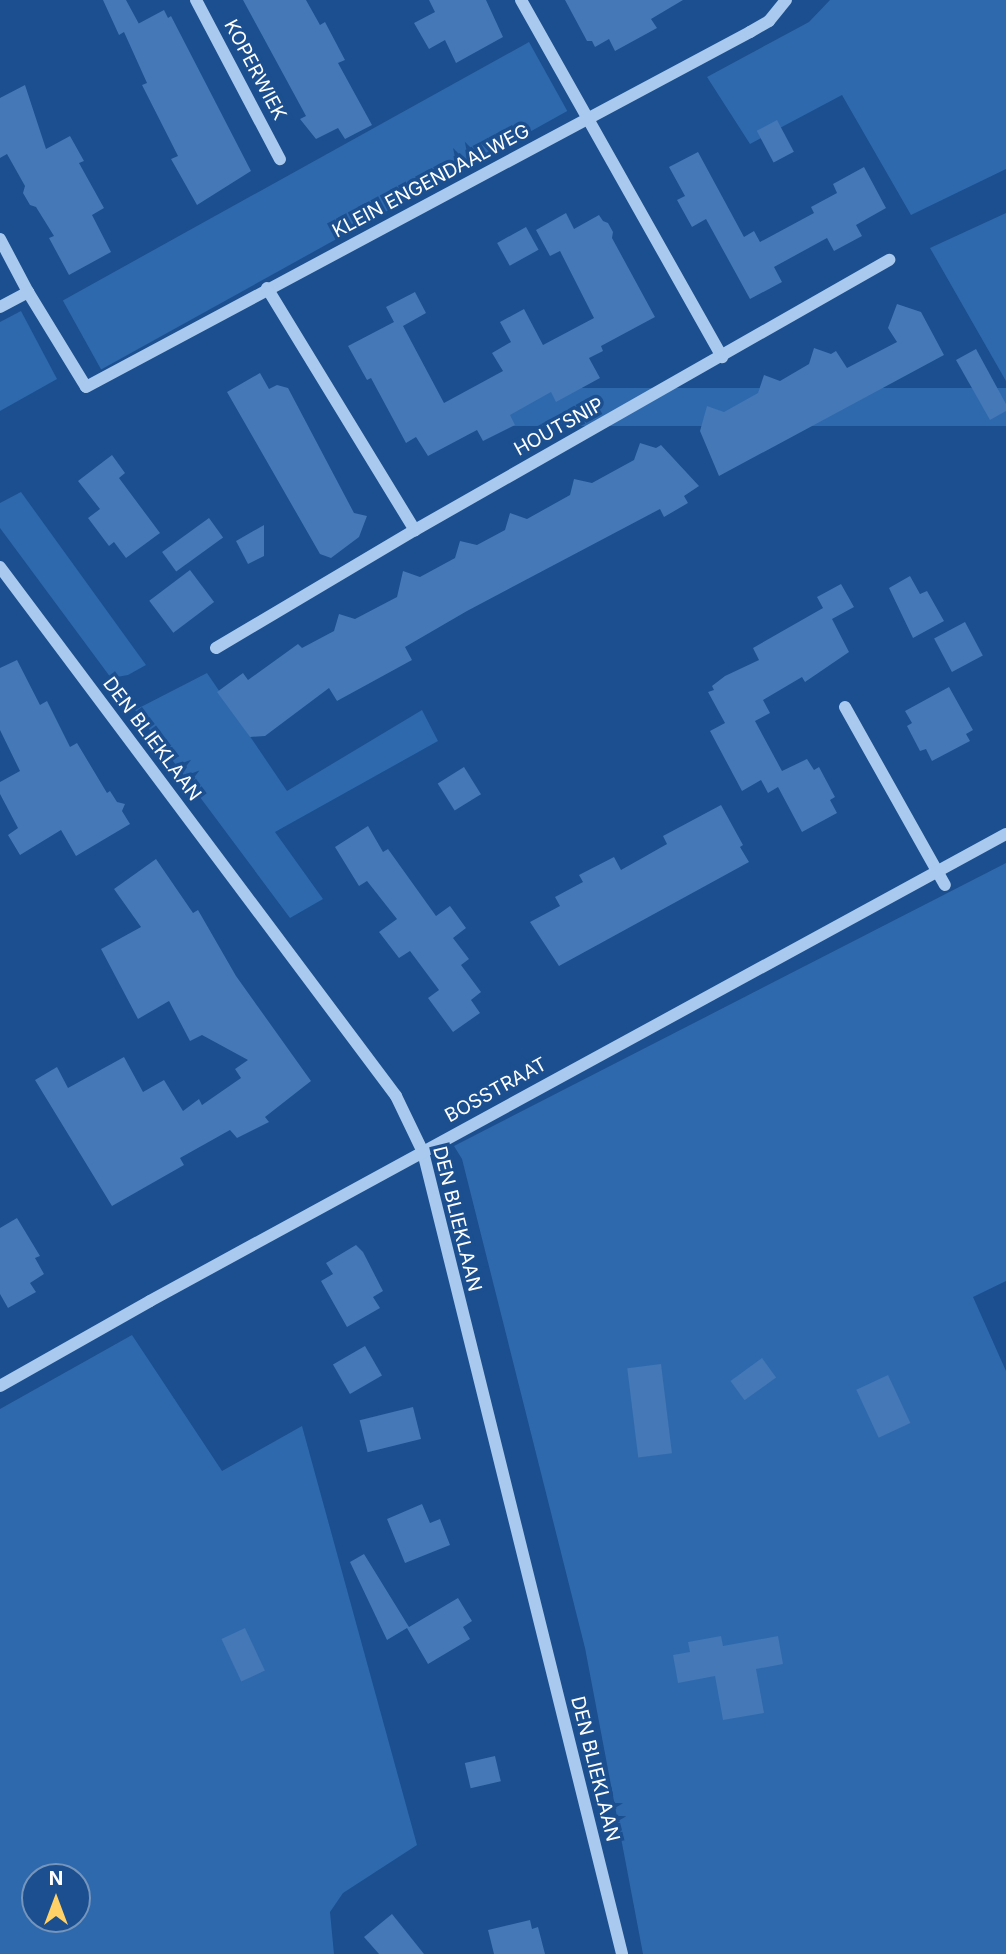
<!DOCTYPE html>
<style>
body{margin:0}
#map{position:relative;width:1006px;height:1954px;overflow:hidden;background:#1b4f8f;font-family:Inter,sans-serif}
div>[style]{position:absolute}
.green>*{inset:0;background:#2e69ad;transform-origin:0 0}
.building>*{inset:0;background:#4478b7;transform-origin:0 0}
.minor>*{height:12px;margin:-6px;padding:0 6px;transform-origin:6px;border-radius:6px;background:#a9c9ee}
span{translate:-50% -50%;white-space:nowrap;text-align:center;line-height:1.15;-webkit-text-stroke:7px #1b4f8f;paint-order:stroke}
.street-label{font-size:19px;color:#fff}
.north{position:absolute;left:21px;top:1863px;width:70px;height:70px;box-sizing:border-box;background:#1b4f8f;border:2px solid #7695bc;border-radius:50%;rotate:0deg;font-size:19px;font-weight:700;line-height:28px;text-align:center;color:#fff}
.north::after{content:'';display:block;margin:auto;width:24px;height:32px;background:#ffd166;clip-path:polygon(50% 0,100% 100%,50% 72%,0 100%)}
</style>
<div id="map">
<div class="green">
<div style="clip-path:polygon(830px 0,1006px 0,1006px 169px,911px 215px,842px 95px,750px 144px,707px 77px,809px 22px)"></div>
<div style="left:529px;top:42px;width:79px;height:533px;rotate:61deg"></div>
<div style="clip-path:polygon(1006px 213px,1006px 381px,930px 248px)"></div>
<div style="clip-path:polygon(21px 311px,57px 379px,0 411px,0 322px)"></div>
<div style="left:1006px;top:388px;width:38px;height:524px;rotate:90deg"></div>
<div style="clip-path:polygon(21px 492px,146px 665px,128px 675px,111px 678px,0 528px,0 503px)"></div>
<div style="clip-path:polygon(207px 673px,287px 791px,422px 710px,438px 741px,275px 832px,323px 899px,290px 918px,135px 710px)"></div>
<div style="clip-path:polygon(1006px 863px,1006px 1281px,973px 1297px,1006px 1371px,1006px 1954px,643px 1954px,585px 1648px,462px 1159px,454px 1146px)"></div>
<div style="clip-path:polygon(evenodd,132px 1335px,222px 1471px,302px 1426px,417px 1845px,343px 1893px,330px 1912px,334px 1954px,0 1954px,0 1409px,132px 1335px,35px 1877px,77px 1877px,77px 1919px,35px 1919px,35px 1877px)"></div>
</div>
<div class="building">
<div style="clip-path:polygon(103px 0,126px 0,139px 24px,134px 26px,164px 10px,168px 18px,171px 16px,251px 171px,197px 205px,171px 159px,178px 156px,142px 85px,147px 83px,124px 32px,119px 35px)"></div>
<div style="clip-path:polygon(243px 0,306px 0,320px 25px,325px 22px,345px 60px,338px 63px,372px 125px,345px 139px,338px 128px,316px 139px,300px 119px,306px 116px)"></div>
<div style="clip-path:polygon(429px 0,486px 0,503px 37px,456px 63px,445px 40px,429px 49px,414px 23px,435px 12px)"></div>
<div style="clip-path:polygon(565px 0,683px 0,651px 19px,657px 28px,615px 51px,609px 39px,595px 47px,592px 41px,587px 41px)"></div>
<div style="clip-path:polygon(25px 85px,46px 149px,70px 136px,84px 161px,79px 163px,104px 208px,92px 215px,111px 252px,69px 275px,49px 238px,54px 236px,36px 207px,30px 205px,23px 193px,25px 186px,7px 154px,0 158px,0 98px)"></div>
<div style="left:777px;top:120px;width:36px;height:23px;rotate:62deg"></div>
<div style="clip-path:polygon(698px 152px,744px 237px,754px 231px,760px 242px,814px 213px,811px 207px,837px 193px,833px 184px,864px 167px,886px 208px,856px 225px,862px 236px,834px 251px,827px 238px,774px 267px,782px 282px,750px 299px,706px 219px,692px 227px,677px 200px,685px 196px,669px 167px)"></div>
<div style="clip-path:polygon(566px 213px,574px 229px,599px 215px,603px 221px,608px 223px,613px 232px,612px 238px,655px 317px,601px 346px,603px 351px,589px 358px,600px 378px,556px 402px,551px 392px,510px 415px,515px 425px,483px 441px,477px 430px,428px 456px,416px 437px,406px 443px,371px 378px,367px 380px,348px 346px,394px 322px,386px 307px,415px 292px,426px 313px,403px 326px,444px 403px,503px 371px,492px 353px,511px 342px,500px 322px,524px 309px,543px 345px,594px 318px,560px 251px,550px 256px,536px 230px)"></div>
<div style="left:526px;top:227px;width:26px;height:33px;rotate:61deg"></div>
<div style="clip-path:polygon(897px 304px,921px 312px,944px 355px,719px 476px,700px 431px,707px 406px,724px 412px,758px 393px,764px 375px,780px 381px,809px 364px,814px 348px,831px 354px,836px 351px,847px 368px,897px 342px,888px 328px)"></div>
<div style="clip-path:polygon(976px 349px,1006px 404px,1006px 411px,990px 420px,956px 360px)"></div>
<div style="clip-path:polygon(260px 373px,269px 389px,277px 385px,288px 388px,354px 513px,367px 516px,359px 537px,331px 558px,320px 554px,227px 392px)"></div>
<div style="clip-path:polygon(640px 443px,656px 448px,661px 445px,699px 486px,684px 496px,688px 503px,664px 517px,660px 509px,467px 611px,405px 647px,412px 660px,337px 701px,329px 688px,265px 736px,250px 737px,217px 692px,243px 673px,248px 680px,298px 644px,302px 648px,334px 631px,339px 614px,355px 619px,397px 597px,403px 571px,420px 577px,455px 558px,460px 541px,477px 545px,505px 530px,510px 513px,527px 519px,570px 495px,574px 479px,592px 483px,634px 460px)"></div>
<div style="clip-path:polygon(112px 455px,125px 473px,119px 478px,160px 533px,126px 558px,114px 542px,109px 546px,88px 518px,100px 509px,78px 481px)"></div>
<div style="left:209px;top:518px;width:24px;height:58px;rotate:54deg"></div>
<div style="clip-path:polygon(264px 525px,264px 556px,248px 564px,236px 541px)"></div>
<div style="left:190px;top:570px;width:40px;height:51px;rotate:53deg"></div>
<div style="clip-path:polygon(910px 576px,920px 594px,927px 591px,944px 621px,913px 638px,889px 588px)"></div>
<div style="clip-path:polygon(841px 584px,854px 607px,832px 619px,849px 652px,805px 682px,802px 677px,763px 700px,770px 713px,755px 721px,782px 771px,807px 759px,814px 770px,819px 767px,835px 797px,830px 800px,837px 813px,802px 832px,778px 787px,768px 793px,761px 780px,742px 791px,710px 731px,725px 723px,708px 692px,714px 690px,712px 686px,725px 676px,759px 660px,753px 648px,823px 608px,817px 597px)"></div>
<div style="left:965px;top:622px;width:38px;height:35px;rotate:62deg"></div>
<div style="clip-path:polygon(17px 660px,40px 705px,47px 701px,70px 747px,77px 743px,107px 793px,110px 791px,117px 802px,125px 804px,122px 811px,130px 824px,76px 856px,61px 830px,20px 855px,8px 835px,18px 828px,0 794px,0 782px,20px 771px,0 730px,0 668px)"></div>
<div style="clip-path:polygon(949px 687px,973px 730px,966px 734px,970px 741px,932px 761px,926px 749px,920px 751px,907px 726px,912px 723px,905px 711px)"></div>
<div style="left:464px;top:767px;width:32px;height:31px;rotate:58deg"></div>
<div style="clip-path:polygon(721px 805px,743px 845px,740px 847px,749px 862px,559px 966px,530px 922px,560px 906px,555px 897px,583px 882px,579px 875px,614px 857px,621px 870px,667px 844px,663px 836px)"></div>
<div style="clip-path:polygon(368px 826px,383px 852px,388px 849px,436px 916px,450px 906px,466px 928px,453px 938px,469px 959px,461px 965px,481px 992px,471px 1000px,480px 1013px,453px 1032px,428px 998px,439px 990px,410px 951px,399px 958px,379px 932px,397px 919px,367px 881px,359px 886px,335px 847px)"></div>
<div style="clip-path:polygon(156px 859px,193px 913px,198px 910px,236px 976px,311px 1081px,265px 1117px,269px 1122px,237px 1138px,230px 1130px,180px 1158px,184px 1165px,112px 1206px,35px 1080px,57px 1067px,68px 1088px,124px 1057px,143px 1092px,164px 1080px,183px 1111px,199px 1099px,202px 1105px,241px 1078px,235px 1069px,248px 1060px,202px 1035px,190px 1041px,169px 1001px,138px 1019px,101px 949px,141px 927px,114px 889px)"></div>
<div style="clip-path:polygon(17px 1218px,40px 1256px,35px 1258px,44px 1274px,30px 1283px,36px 1292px,8px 1308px,0 1294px,0 1228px)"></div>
<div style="clip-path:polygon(356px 1245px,363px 1252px,383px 1291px,373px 1297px,380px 1308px,347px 1327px,321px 1281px,333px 1274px,326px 1263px)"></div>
<div style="left:365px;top:1346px;width:34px;height:37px;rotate:60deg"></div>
<div style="left:762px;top:1358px;width:24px;height:39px;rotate:54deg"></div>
<div style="left:661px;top:1364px;width:90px;height:34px;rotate:83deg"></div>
<div style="left:888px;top:1375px;width:53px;height:35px;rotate:65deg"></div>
<div style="left:413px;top:1407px;width:33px;height:55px;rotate:76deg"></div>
<div style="clip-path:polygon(422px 1504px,430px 1523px,440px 1519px,450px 1545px,405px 1563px,387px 1519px)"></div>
<div style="clip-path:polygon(364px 1554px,409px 1627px,458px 1598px,472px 1621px,463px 1627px,470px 1639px,428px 1664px,407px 1628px,387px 1640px,350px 1562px)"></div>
<div style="left:245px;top:1628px;width:47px;height:26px;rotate:65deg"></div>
<div style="clip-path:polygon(721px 1636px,723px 1646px,778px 1636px,783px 1664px,756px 1669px,764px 1713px,723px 1720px,715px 1676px,678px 1683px,673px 1655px,690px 1652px,688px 1642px)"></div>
<div style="left:495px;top:1756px;width:26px;height:31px;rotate:77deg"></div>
<div style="clip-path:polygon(392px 1914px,424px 1954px,379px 1954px,364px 1937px)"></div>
<div style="clip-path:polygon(530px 1920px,532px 1929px,538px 1927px,545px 1954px,494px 1954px,488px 1930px)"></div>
</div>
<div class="minor">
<div style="left:196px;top:0;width:180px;rotate:62.2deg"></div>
<div style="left:521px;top:0;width:410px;rotate:60.6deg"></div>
<div style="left:0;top:239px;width:60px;rotate:62.2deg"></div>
<div style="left:28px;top:292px;width:111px;rotate:58.6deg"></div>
<div style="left:86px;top:387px;width:753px;rotate:-28.13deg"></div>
<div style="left:750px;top:32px;width:22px;rotate:-30deg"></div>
<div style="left:769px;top:21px;width:27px;rotate:-51deg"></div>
<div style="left:267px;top:288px;width:284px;rotate:58.6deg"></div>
<div style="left:415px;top:530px;width:546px;rotate:-29.67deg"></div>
<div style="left:0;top:307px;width:32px;rotate:-28deg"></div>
<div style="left:0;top:567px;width:661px;rotate:53.18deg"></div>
<div style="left:396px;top:1096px;width:62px;rotate:64.3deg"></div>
<div style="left:423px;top:1152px;width:826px;rotate:76.06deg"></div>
<div style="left:216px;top:648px;width:231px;rotate:-30.7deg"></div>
<div style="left:845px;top:707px;width:204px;rotate:60.7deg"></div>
<div style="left:0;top:1386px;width:172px;rotate:-29.5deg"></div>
<div style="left:150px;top:1301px;width:975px;rotate:-28.62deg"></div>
</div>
<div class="street-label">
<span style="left:255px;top:70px;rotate:62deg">KOPERWIEK</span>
<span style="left:431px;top:181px;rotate:-28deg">KLEIN ENGENDAALWEG</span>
<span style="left:559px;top:427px;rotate:-29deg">HOUTSNIP</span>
<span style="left:152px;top:739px;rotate:53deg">DEN BLIEKLAAN</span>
<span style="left:496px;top:1090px;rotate:-29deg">BOSSTRAAT</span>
<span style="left:457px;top:1219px;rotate:76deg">DEN BLIEKLAAN</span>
<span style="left:595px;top:1769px;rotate:76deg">DEN BLIEKLAAN</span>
</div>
<div class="north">N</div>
</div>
